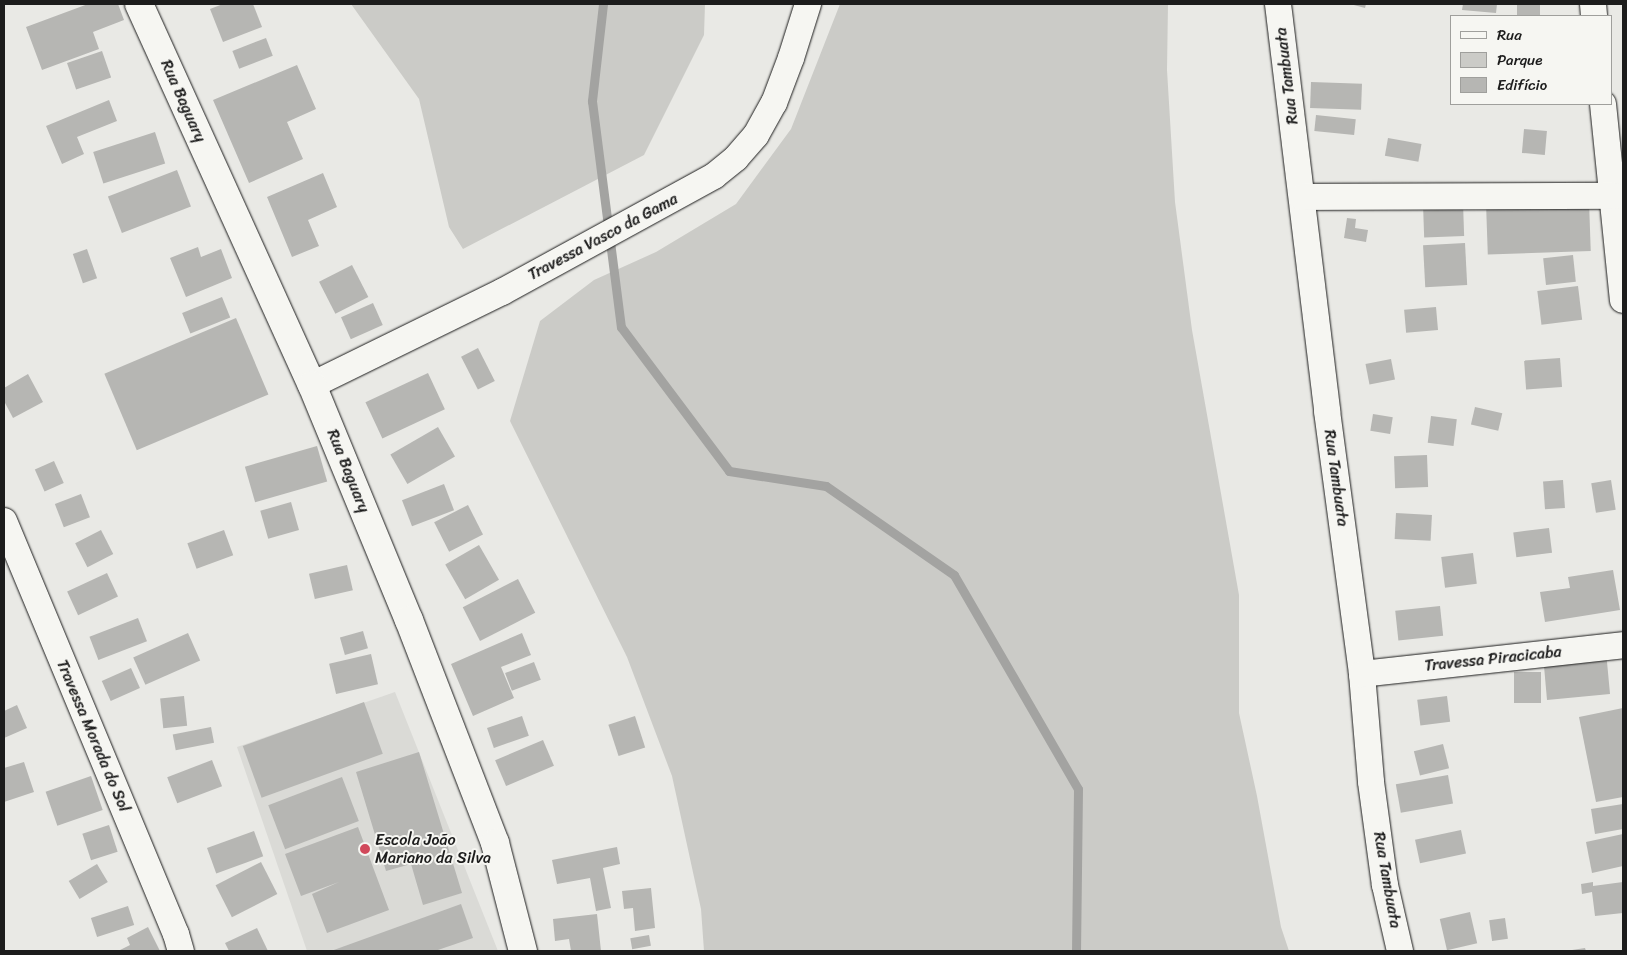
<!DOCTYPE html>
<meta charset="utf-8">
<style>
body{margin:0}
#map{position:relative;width:1627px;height:955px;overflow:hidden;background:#e9e9e5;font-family:Sriracha,sans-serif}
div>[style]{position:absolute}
.built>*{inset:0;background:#dadad6}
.green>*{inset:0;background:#cbcbc7}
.stream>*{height:9px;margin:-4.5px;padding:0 4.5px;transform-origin:4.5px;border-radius:4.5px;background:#a3a3a1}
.building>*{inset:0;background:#b6b6b3;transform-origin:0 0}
.roads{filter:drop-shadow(0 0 1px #1c1c1c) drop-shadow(0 0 1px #1c1c1c)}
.minor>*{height:26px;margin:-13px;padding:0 13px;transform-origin:13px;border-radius:13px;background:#f6f6f2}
.tertiary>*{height:28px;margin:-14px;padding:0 14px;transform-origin:14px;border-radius:14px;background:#f6f6f2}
.dots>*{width:14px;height:14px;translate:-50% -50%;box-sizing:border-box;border:2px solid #f6f6f2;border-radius:50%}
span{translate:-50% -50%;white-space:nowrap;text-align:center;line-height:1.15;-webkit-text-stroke:4px #f6f6f2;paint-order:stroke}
.street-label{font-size:16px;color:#1c1c1c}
.poi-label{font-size:16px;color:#1c1c1c}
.left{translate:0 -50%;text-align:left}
.frame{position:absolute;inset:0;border:5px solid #1c1c1c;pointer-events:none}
.legend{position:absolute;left:1450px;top:15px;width:162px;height:90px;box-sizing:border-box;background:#f6f6f2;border:1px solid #9f9f9c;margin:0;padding:6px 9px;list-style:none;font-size:15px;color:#1c1c1c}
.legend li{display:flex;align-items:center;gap:10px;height:25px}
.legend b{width:25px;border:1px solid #9f9f9c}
</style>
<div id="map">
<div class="built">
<div style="clip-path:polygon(395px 692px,498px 951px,307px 951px,237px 747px)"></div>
</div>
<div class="green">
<div style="clip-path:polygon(351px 4px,705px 4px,704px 35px,644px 155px,463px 249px,449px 227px,419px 99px)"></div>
<div style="clip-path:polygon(840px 4px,1168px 4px,1167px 70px,1175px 202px,1192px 330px,1239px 595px,1239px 713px,1257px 796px,1281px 927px,1289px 951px,704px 951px,701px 909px,672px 776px,627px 657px,510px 421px,540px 321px,594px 280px,656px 252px,736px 204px,791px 129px)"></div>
</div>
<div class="stream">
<div style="left:603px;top:4px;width:98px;rotate:96.5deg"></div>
<div style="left:592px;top:101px;width:228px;rotate:82.7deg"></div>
<div style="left:621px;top:327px;width:180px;rotate:53.1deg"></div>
<div style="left:729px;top:471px;width:98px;rotate:8.8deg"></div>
<div style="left:826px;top:486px;width:156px;rotate:34.8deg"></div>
<div style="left:954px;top:575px;width:247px;rotate:59.9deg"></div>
<div style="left:1078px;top:789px;width:162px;rotate:90.7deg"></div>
</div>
<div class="building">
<div style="clip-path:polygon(88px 4px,118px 4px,124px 20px,93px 32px,99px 49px,42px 70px,26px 27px)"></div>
<div style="clip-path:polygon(223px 4px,253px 4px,262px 27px,223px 42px,210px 9px)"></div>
<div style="clip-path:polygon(1350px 4px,1366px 4px,1365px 8px)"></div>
<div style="clip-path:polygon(1463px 4px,1497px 4px,1496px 13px,1462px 10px)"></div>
<div style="left:1517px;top:4px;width:23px;height:12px"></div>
<div style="left:266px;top:38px;width:19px;height:36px;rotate:69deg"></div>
<div style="left:102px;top:51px;width:28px;height:37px;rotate:71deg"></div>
<div style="clip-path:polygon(297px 65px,316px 109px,287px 122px,303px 159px,249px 183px,213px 100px)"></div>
<div style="left:1311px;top:82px;width:51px;height:26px;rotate:2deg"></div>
<div style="clip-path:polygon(109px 100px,117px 121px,77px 137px,84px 154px,62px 164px,46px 126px)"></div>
<div style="left:1316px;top:115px;width:40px;height:16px;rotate:6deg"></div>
<div style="left:1524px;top:129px;width:23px;height:24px;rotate:5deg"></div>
<div style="left:155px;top:132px;width:33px;height:65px;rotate:72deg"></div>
<div style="left:1388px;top:138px;width:34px;height:18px;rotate:10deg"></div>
<div style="left:177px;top:170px;width:39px;height:74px;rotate:69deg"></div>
<div style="clip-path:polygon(323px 173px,337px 207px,308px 220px,319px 246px,292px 257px,267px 197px)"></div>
<div style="left:1589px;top:201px;width:50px;height:103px;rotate:88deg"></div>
<div style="left:1463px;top:203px;width:33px;height:40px;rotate:88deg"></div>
<div style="clip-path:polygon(1347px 218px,1356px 219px,1355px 228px,1368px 230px,1366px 242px,1344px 238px)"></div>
<div style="left:1465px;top:243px;width:42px;height:42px;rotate:87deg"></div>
<div style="clip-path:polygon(198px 247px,201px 257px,221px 249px,232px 278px,186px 297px,170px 258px)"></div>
<div style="left:87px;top:249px;width:31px;height:15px;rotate:71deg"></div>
<div style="left:1573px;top:255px;width:27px;height:30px;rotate:84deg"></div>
<div style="left:352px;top:265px;width:36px;height:37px;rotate:63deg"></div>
<div style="left:1578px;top:286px;width:34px;height:41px;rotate:83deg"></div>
<div style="left:222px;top:297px;width:22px;height:43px;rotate:68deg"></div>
<div style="left:373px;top:303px;width:24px;height:35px;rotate:66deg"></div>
<div style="left:1436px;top:307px;width:23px;height:32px;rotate:85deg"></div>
<div style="left:236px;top:318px;width:83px;height:143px;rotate:67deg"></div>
<div style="left:478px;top:348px;width:37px;height:19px;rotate:63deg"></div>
<div style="left:1560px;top:358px;width:29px;height:36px;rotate:86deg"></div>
<div style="left:1391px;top:359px;width:21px;height:26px;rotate:79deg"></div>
<div style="left:428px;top:373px;width:40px;height:69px;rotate:65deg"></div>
<div style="clip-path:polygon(28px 374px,43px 402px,13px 418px,4px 401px,4px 388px)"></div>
<div style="left:1475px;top:407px;width:28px;height:18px;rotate:13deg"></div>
<div style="left:1373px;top:414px;width:20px;height:17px;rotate:9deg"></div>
<div style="left:1431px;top:416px;width:26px;height:27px;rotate:7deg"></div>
<div style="left:438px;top:427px;width:34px;height:55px;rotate:60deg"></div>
<div style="left:317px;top:446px;width:37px;height:75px;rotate:74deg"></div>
<div style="left:1427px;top:455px;width:32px;height:33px;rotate:88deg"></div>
<div style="left:54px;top:461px;width:24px;height:21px;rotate:66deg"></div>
<div style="left:1563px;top:480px;width:28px;height:20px;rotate:86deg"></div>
<div style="left:1611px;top:480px;width:30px;height:20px;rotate:81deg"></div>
<div style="left:444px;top:484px;width:28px;height:45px;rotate:69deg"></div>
<div style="left:81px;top:494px;width:25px;height:28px;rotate:69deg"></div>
<div style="left:291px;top:502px;width:29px;height:32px;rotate:74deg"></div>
<div style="left:468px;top:505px;width:33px;height:38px;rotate:63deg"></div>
<div style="left:1396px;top:513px;width:36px;height:26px;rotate:3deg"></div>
<div style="left:1549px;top:528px;width:25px;height:36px;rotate:83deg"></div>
<div style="left:101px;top:530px;width:27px;height:29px;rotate:63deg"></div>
<div style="left:224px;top:530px;width:27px;height:39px;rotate:70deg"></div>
<div style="left:479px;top:545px;width:40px;height:39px;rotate:60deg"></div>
<div style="left:1473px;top:553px;width:31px;height:32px;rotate:83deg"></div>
<div style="left:347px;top:565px;width:26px;height:39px;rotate:77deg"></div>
<div style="clip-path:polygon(1613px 570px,1620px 610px,1545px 622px,1540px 592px,1570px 588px,1568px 577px)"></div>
<div style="left:107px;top:573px;width:26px;height:44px;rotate:65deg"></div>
<div style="left:518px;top:579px;width:38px;height:62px;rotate:63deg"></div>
<div style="left:1440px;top:606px;width:30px;height:45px;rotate:84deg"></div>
<div style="left:138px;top:618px;width:25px;height:52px;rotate:69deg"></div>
<div style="left:363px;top:631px;width:18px;height:24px;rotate:74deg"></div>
<div style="left:188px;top:633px;width:30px;height:60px;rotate:66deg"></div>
<div style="clip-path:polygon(522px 633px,531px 655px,501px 667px,514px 698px,473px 716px,451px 664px)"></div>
<div style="clip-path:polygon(1606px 651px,1610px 694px,1547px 700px,1544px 666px)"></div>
<div style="left:371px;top:654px;width:31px;height:43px;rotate:77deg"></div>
<div style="left:534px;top:662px;width:19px;height:31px;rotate:69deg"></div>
<div style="left:131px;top:668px;width:22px;height:32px;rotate:66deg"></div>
<div style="left:1514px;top:672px;width:27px;height:31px"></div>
<div style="left:184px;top:696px;width:30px;height:24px;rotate:84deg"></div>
<div style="left:1447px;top:696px;width:26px;height:30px;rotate:83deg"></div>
<div style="left:364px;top:702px;width:55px;height:129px;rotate:70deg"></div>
<div style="clip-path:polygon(17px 705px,27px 728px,4px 738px,4px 711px)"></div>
<div style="clip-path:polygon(1623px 708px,1623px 797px,1596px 802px,1579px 717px)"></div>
<div style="left:522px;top:716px;width:21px;height:37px;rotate:71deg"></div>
<div style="left:635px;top:716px;width:33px;height:28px;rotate:72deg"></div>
<div style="left:211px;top:727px;width:16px;height:39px;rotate:79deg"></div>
<div style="left:543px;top:740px;width:28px;height:52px;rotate:67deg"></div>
<div style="left:1443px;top:744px;width:25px;height:30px;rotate:76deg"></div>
<div style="clip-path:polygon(419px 752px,462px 893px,423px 905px,411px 864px,386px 871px,356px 772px)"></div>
<div style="left:212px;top:760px;width:28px;height:48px;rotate:69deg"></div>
<div style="clip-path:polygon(24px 762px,34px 792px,4px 802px,4px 768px)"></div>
<div style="left:1448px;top:775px;width:29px;height:53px;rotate:80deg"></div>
<div style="left:91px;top:776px;width:36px;height:48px;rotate:71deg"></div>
<div style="left:342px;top:777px;width:47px;height:79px;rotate:69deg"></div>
<div style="clip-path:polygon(1623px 804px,1623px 829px,1595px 834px,1591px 809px)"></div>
<div style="left:109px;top:825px;width:28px;height:28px;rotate:72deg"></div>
<div style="clip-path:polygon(358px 827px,389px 910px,327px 933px,312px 894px,339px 882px,301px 896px,285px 854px)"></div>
<div style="left:1461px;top:830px;width:24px;height:47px;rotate:78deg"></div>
<div style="left:254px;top:831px;width:27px;height:50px;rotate:70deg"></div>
<div style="clip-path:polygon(1623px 834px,1623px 866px,1592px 873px,1586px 842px)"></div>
<div style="clip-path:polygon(617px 847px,620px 864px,603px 868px,611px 908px,596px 911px,590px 878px,557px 884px,552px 860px)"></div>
<div style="left:261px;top:862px;width:36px;height:51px;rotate:63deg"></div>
<div style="left:97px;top:864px;width:21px;height:33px;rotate:59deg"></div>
<div style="clip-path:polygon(1593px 882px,1593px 886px,1623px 882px,1623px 913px,1595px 916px,1592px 892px,1582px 894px,1581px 884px)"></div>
<div style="clip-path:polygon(651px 888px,655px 928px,635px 931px,633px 908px,624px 909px,622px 891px)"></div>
<div style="clip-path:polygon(461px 904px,473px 938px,435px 951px,331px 951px)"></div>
<div style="left:128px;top:906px;width:20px;height:39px;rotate:72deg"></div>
<div style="left:1470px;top:912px;width:32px;height:31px;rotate:77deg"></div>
<div style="clip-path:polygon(597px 914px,601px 951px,571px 951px,569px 939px,555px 941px,553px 919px)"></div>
<div style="left:1505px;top:918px;width:21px;height:16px;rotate:82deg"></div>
<div style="clip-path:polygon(148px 927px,160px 951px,118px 951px,130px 945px,127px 938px)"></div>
<div style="clip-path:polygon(257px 928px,268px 951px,229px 951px,225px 943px)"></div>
<div style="left:649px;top:935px;width:11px;height:19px;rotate:80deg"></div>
<div style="clip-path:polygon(1585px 948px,1586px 951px,1572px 951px,1572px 950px)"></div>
</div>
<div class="roads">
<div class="minor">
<div style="left:1278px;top:4px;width:410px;rotate:83.1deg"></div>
<div style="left:1327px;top:411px;width:265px;rotate:82.4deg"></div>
<div style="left:1362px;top:674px;width:108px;rotate:85.2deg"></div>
<div style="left:1371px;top:782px;width:104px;rotate:82.3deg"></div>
<div style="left:1385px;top:885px;width:68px;rotate:77.2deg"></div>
<div style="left:1593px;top:4px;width:12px;rotate:85deg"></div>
<div style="left:1603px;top:104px;width:197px;rotate:84.2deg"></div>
<div style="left:1302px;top:197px;width:311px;rotate:-0.2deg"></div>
<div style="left:312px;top:385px;width:212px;rotate:-26.1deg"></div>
<div style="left:502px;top:292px;width:242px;rotate:-28.7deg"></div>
<div style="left:714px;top:176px;width:28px;rotate:-39deg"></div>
<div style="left:736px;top:158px;width:30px;rotate:-49deg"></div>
<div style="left:756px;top:135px;width:37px;rotate:-61deg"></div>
<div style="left:774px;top:103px;width:48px;rotate:-69.3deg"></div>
<div style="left:791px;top:58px;width:57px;rotate:-72.5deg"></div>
<div style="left:4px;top:521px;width:447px;rotate:67.4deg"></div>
<div style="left:176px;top:934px;width:18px;rotate:74deg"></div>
<div style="left:1362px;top:674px;width:263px;rotate:-6.3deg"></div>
</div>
<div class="tertiary">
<div style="left:139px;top:4px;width:418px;rotate:65.6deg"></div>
<div style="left:312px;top:385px;width:254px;rotate:67.6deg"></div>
<div style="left:409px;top:620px;width:239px;rotate:68.9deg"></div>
<div style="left:495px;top:843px;width:112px;rotate:75.5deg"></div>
</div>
</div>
<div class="dots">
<div style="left:365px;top:849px;background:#d1495b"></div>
</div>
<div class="street-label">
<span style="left:1287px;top:76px;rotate:-97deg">Rua Tambuata</span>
<span style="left:183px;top:101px;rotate:66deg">Rua Baguary</span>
<span style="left:603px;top:237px;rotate:-28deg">Travessa Vasco da Gama</span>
<span style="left:348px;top:471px;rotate:68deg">Rua Baguary</span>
<span style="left:1336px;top:478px;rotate:82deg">Rua Tambuata</span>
<span style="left:1493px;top:659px;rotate:-6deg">Travessa Piracicaba</span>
<span style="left:93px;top:736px;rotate:67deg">Travessa Morada do Sol</span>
<span style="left:1387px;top:880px;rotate:80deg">Rua Tambuata</span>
</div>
<div class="poi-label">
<span class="left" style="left:375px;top:849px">Escola João<br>Mariano da Silva</span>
</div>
<div class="frame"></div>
<ul class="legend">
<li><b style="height:6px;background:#f6f6f2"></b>Rua</li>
<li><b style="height:14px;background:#cbcbc7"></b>Parque</li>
<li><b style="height:14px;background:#b6b6b3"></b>Edifício</li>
</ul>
</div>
